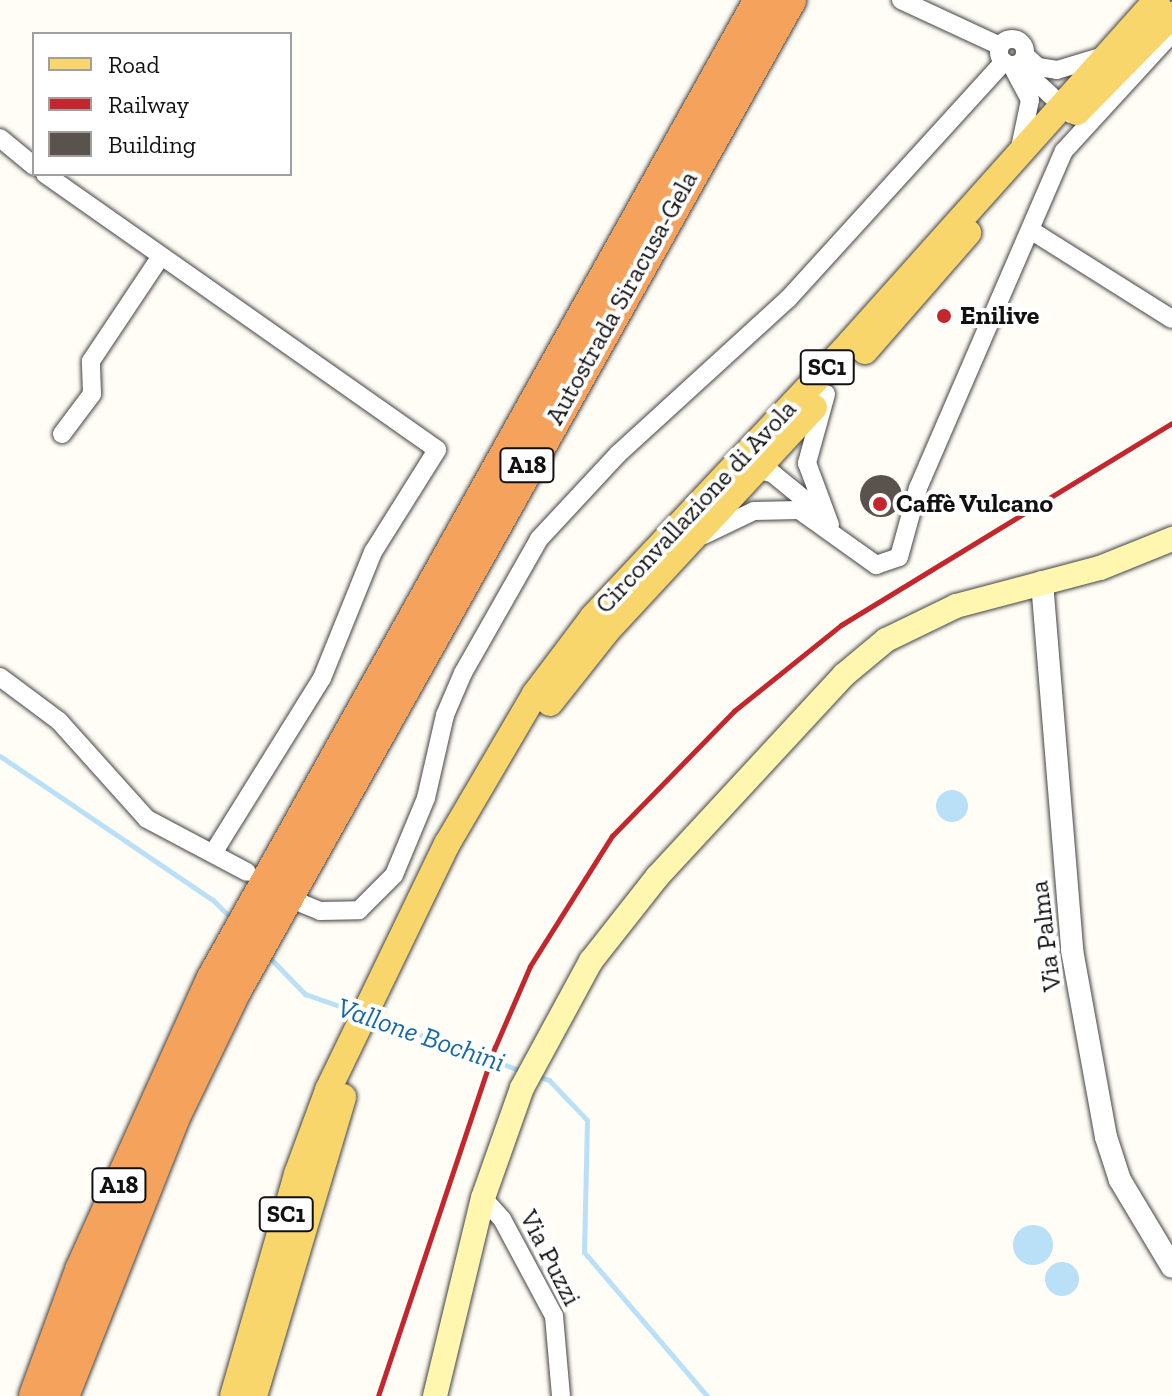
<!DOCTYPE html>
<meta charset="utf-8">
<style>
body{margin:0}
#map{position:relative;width:1172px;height:1396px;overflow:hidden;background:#fffdf5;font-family:"Zilla Slab",serif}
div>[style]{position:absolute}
.water>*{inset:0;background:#b9e0f7}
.round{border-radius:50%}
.stream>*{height:5px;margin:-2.5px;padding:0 2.5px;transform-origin:2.5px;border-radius:2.5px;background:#b9e0f7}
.building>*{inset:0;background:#5a524d}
.roads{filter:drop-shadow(0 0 2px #444) drop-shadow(0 0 2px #444)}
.minor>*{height:18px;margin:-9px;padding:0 9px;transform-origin:9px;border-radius:9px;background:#fff}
.minor>.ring{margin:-9px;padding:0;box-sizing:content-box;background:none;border:18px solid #fff;border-radius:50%}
.tertiary>*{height:22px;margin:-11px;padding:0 11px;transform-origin:11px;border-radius:11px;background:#fff}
.secondary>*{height:24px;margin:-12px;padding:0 12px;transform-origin:12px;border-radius:12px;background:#fff6b0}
.primary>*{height:26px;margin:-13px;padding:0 13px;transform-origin:13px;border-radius:13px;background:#f9d66b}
.motorway>*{height:32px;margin:-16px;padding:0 16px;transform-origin:16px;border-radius:16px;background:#f5a25d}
.rail>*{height:5px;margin:-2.5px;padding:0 2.5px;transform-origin:2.5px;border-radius:2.5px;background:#c4262e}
.dots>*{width:22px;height:22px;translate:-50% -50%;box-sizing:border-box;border:4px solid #fff;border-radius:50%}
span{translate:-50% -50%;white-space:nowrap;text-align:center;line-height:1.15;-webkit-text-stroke:8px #fff;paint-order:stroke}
.shield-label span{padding:2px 6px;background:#fff;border:2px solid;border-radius:6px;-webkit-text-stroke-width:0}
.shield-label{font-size:24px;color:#111;font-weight:700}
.street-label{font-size:26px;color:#111}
.poi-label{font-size:26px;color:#111;font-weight:700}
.left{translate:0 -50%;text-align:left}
.water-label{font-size:28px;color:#1768a6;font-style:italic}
.legend{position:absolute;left:32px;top:32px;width:260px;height:144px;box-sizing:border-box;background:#fff;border:2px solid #a0a0a0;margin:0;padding:10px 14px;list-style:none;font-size:24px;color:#111}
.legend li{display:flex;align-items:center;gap:16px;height:40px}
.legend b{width:40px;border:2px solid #a0a0a0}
</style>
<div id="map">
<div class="water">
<div class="round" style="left:936px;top:790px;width:32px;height:32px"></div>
<div class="round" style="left:1013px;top:1225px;width:40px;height:40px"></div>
<div class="round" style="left:1045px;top:1262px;width:34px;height:34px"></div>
</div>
<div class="stream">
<div style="left:0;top:756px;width:257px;rotate:34.1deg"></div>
<div style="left:213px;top:900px;width:30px;rotate:45deg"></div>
<div style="left:269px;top:957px;width:52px;rotate:45.8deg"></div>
<div style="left:305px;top:994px;width:54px;rotate:19.4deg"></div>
<div style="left:373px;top:1018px;width:158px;rotate:19.6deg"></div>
<div style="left:535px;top:1075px;width:15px;rotate:20deg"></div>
<div style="left:549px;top:1080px;width:55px;rotate:46.5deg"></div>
<div style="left:587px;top:1120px;width:132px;rotate:91.3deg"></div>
<div style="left:584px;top:1252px;width:189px;rotate:49.5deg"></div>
</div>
<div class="building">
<div class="round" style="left:860px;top:475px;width:42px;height:42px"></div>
</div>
<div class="roads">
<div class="minor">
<div style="left:901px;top:0;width:109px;rotate:24.9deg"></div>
<div class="ring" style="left:999px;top:39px;width:8px;height:8px"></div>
<div style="left:1026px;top:56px;width:16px;rotate:43deg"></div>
<div style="left:1038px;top:67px;width:19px;rotate:9deg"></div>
<div style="left:1057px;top:70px;width:45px;rotate:-16.8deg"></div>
<div style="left:1012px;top:66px;width:38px;rotate:62deg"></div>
<div style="left:1030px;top:100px;width:49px;rotate:101.8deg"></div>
<div style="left:1019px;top:66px;width:71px;rotate:42.7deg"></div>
<div style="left:0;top:138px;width:44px;rotate:39.5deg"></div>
<div style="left:45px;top:174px;width:479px;rotate:35.1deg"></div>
<div style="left:437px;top:450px;width:120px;rotate:122.1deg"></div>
<div style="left:373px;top:552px;width:136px;rotate:112deg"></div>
<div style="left:322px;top:678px;width:206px;rotate:121.9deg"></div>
<div style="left:1032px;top:231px;width:165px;rotate:32.2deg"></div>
<div style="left:826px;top:394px;width:72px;rotate:105.4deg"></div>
<div style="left:807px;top:463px;width:66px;rotate:69.6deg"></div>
<div style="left:62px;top:434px;width:50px;rotate:-53.1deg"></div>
<div style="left:92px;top:394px;width:33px;rotate:-92deg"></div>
<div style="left:91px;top:361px;width:126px;rotate:-56.3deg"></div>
<div style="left:750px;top:468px;width:23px;rotate:13deg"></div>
<div style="left:772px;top:473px;width:63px;rotate:39.2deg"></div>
<div style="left:704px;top:535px;width:55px;rotate:-25.6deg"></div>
<div style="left:754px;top:511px;width:45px;rotate:-1.3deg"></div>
<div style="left:799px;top:510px;width:95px;rotate:35.5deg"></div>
<div style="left:876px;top:565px;width:24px;rotate:-19deg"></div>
<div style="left:899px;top:557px;width:72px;rotate:-74.6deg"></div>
<div style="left:918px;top:488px;width:367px;rotate:-66.6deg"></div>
<div style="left:1064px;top:151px;width:160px;rotate:-47.5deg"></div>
<div style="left:0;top:677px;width:74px;rotate:36.7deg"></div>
<div style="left:59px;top:721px;width:132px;rotate:48.1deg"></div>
<div style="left:147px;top:819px;width:113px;rotate:27.9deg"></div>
<div style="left:303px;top:904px;width:18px;rotate:22deg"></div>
<div style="left:320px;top:911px;width:39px;rotate:-1deg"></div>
<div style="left:359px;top:910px;width:49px;rotate:-45deg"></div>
<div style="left:394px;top:875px;width:83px;rotate:-67.4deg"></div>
<div style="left:426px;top:798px;width:85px;rotate:-77.1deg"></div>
<div style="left:445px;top:715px;width:46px;rotate:-66.8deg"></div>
<div style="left:463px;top:673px;width:154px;rotate:-60.4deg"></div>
<div style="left:539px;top:539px;width:116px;rotate:-47.1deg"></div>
<div style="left:618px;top:454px;width:230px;rotate:-42.4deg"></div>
<div style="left:788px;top:299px;width:321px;rotate:-47.7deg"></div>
<div style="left:483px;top:1198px;width:28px;rotate:48deg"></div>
<div style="left:502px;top:1219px;width:110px;rotate:61.8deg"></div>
<div style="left:554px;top:1316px;width:80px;rotate:85deg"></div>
</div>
<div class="tertiary">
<div style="left:1042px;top:582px;width:369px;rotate:85.3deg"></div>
<div style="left:1072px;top:950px;width:190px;rotate:79.7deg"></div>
<div style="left:1106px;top:1137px;width:45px;rotate:72deg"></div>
<div style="left:1120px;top:1180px;width:101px;rotate:59.1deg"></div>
</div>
<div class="secondary">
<div style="left:435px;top:1396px;width:204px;rotate:-76.4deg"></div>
<div style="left:483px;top:1198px;width:117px;rotate:-70.5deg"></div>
<div style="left:522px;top:1088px;width:145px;rotate:-61.5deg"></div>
<div style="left:591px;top:961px;width:107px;rotate:-51.8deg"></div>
<div style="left:657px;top:877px;width:275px;rotate:-47.2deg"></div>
<div style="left:844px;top:675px;width:55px;rotate:-39.8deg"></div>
<div style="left:886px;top:640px;width:78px;rotate:-25.9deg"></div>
<div style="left:956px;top:606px;width:149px;rotate:-14.8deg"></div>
<div style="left:1100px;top:568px;width:78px;rotate:-21.9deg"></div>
</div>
<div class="primary">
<div style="left:1077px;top:112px;width:136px;rotate:-45.6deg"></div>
<div style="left:865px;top:351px;width:157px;rotate:-48.9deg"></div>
<div style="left:550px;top:703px;width:90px;rotate:-51.7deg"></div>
<div style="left:606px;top:632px;width:306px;rotate:-47.2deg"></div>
<div style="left:233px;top:1396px;width:231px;rotate:-73.9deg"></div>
<div style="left:297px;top:1174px;width:90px;rotate:-69.7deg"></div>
<div style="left:328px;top:1090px;width:273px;rotate:-64.2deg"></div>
<div style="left:447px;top:844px;width:174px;rotate:-59.6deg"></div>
<div style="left:535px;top:694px;width:96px;rotate:-53deg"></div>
<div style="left:593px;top:617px;width:377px;rotate:-46.8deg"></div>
<div style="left:851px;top:342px;width:459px;rotate:-48.2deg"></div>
<div style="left:254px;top:1396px;width:312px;rotate:-73.4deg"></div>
</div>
<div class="motorway">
<div style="left:35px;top:1396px;width:134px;rotate:-69.9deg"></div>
<div style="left:81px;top:1270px;width:320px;rotate:-65.7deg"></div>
<div style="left:213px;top:978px;width:1121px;rotate:-60.78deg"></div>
<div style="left:63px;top:1396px;width:300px;rotate:-68.3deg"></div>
<div style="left:174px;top:1117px;width:142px;rotate:-64.2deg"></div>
<div style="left:236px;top:989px;width:1134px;rotate:-60.74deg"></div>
</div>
</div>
<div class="rail">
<div style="left:378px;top:1396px;width:368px;rotate:-71.5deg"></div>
<div style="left:495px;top:1047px;width:88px;rotate:-66.6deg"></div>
<div style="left:530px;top:966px;width:154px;rotate:-57.8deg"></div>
<div style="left:612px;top:836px;width:175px;rotate:-45.7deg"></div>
<div style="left:734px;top:711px;width:137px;rotate:-38.8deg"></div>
<div style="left:841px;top:625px;width:388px;rotate:-31.4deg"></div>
</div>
<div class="dots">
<div style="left:944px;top:316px;background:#c4262e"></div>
<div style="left:880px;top:504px;background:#c4262e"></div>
</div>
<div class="shield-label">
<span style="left:827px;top:367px">SC1</span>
<span style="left:527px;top:465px">A18</span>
<span style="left:119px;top:1185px">A18</span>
<span style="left:286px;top:1214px">SC1</span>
</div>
<div class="street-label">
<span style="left:622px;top:298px;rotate:-61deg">Autostrada Siracusa-Gela</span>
<span style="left:696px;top:507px;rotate:-47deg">Circonvallazione di Avola</span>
<span style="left:1046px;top:936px;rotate:-97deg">Via Palma</span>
<span style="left:550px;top:1258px;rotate:63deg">Via Puzzi</span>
</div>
<div class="poi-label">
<span class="left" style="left:960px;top:316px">Enilive</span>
<span class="left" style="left:896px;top:504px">Caffè Vulcano</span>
</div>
<div class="water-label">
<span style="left:421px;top:1035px;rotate:19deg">Vallone Bochini</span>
</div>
<ul class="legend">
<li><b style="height:10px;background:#f9d66b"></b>Road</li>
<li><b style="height:10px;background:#c4262e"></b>Railway</li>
<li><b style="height:22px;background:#5a524d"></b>Building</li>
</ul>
</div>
